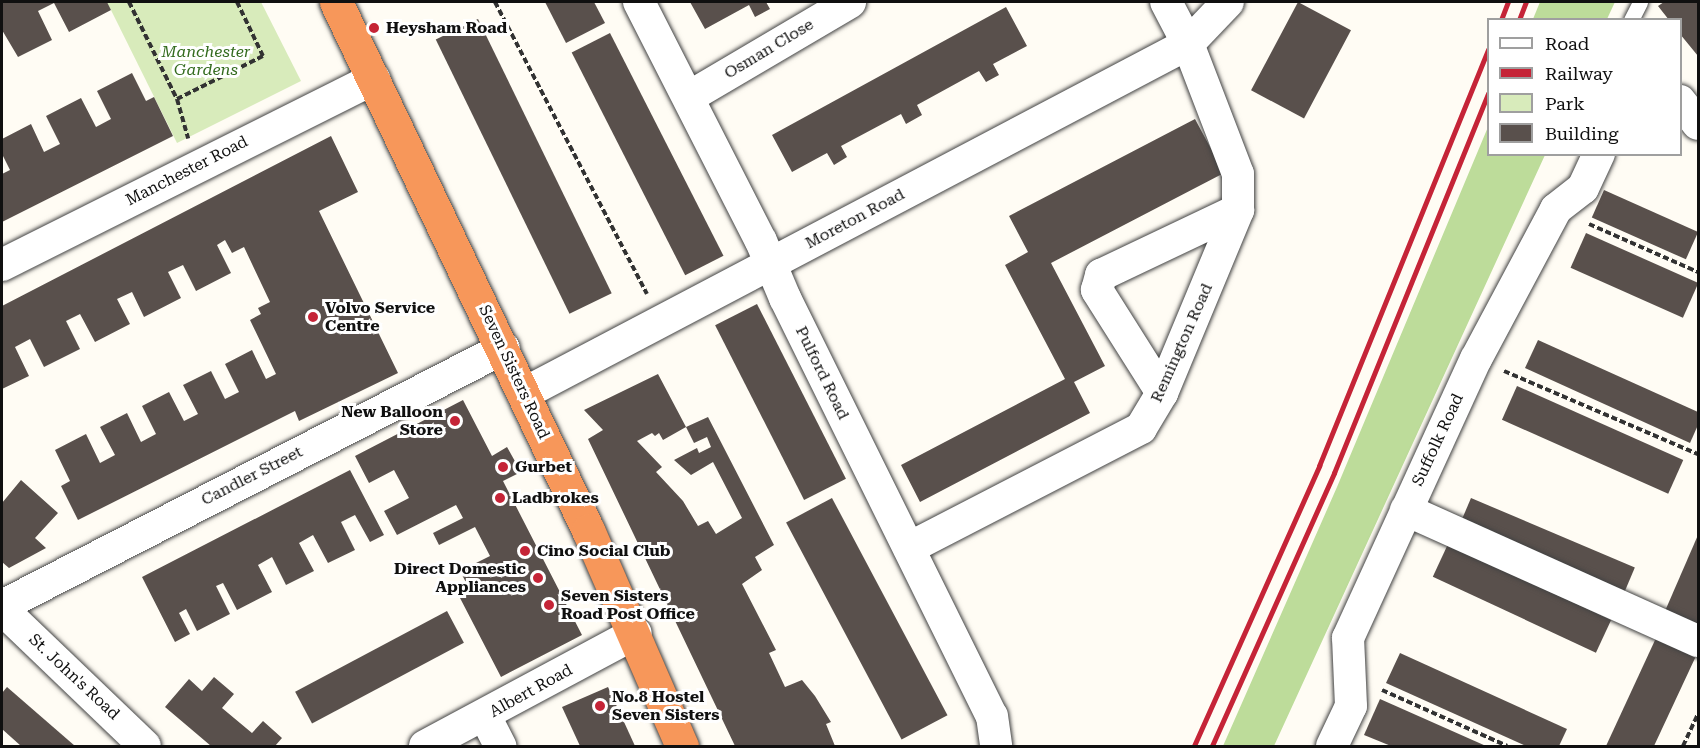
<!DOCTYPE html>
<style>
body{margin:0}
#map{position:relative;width:1700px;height:748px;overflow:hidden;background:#fffcf4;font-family:"Roboto Serif",serif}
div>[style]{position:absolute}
.green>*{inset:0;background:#d8ebbb}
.forest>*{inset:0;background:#bddc9a}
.building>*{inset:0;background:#59504c;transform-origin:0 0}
.path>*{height:4px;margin-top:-2px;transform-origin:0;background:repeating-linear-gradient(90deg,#323232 0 6px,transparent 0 9px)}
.roads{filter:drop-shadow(0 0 2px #434343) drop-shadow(0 0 2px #434343)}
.lane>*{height:15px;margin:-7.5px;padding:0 7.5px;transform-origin:7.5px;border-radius:7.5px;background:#fff}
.street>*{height:32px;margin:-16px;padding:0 16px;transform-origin:16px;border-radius:16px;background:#fff}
.highway>*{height:33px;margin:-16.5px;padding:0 16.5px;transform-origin:16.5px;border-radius:16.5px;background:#f7975a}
.rail>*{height:4.5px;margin:-2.25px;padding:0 2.25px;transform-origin:2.25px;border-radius:2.25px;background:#c52437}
.dots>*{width:16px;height:16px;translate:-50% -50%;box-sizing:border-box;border:3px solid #fff;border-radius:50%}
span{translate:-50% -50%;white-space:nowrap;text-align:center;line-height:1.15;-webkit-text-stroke:6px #fff;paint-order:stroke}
.poi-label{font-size:16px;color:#101010;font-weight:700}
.left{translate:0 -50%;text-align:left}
.right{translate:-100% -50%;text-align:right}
.street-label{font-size:16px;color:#101010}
.park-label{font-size:16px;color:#336b1e;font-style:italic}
.frame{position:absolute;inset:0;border:3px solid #101010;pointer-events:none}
.legend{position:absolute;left:1487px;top:18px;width:195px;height:138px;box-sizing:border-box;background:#fff;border:2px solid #9f9f9f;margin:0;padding:8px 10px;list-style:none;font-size:18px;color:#101010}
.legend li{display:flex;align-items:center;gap:12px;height:30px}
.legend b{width:30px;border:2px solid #9f9f9f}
</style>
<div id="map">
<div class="green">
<div style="clip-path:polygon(107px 2px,261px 2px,301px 81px,177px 143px)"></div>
</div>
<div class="forest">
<div style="clip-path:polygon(1540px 2px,1615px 2px,1607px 19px,1533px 19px)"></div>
<div style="clip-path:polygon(1488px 127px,1488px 154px,1545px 155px,1274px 746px,1223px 746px,1337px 487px)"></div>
</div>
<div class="building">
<div style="clip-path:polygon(2px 2px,107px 2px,111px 10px,69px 32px,54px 3px,38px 11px,52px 40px,18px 57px,2px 30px)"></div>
<div style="clip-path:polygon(545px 2px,594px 2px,605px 23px,566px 43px)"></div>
<div style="clip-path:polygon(690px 2px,766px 2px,770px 9px,755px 17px,749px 5px,705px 29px)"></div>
<div style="left:1298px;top:2px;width:60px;height:100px;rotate:28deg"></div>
<div style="clip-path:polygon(1664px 2px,1698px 2px,1698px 56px,1680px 34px,1680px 20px,1669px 20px,1658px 6px)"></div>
<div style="clip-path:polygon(1006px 7px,1027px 46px,993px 64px,999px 75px,986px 82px,979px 71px,917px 105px,922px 115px,906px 124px,901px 114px,841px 146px,847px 157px,834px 165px,827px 153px,792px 172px,772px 135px)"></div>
<div style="left:478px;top:19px;width:305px;height:47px;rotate:64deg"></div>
<div style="left:610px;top:33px;width:250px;height:43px;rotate:63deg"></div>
<div style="clip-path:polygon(132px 73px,146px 101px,154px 97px,173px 136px,2px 222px,2px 174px,10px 170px,2px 154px,2px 139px,31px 124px,44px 152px,60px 144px,46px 116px,81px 98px,96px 127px,111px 119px,97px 91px)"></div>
<div style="clip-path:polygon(1195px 119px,1224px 173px,1051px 263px,1105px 366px,1074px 382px,1090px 413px,920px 502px,901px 465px,1065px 379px,1005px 265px,1028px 252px,1009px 216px)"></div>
<div style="clip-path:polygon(331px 136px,358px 192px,319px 211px,398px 373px,299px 421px,295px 411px,78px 520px,61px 486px,70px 481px,55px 450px,86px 434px,100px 463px,115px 455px,100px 427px,127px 413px,141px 442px,156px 434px,142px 406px,169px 392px,184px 421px,198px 414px,183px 385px,211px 371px,225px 399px,239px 392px,225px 364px,252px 350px,266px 379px,276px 374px,250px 320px,261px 314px,258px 308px,270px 302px,244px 247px,232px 253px,225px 240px,217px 245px,231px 273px,196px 291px,183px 265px,168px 272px,181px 298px,144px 317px,132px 292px,117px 299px,130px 324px,95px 342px,80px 314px,66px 321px,80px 349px,44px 367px,30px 339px,15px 347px,29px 376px,2px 389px,2px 306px)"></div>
<div style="left:1604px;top:190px;width:103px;height:30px;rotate:24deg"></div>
<div style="left:1586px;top:233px;width:123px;height:38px;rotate:24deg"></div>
<div style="left:757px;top:304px;width:196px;height:47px;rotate:63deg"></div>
<div style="clip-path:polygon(1538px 340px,1698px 412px,1698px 425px,1690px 443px,1525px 368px)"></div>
<div style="clip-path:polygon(evenodd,658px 374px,686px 427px,708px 417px,774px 545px,755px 557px,762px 570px,742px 584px,776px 650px,769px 653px,785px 687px,802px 680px,815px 696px,831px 722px,826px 724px,835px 746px,735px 746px,588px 439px,603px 430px,584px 410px,658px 374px,686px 427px,694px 443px,707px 437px,711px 447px,699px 453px,697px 448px,674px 460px,691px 475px,713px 462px,742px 518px,716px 534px,708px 521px,698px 526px,683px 501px,656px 472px,662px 467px,637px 441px,652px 433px,655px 436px,659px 433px,663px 440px,686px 427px)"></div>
<div style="left:1517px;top:386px;width:182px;height:37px;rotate:24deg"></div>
<div style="clip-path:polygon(463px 400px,492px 456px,507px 447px,521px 472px,503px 481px,582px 635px,501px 677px,460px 598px,471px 592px,460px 571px,490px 556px,475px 527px,439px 545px,433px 533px,463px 518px,456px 505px,397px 535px,384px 511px,409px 498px,394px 470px,369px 483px,355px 456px)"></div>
<div style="clip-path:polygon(350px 470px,384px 535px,370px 542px,355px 515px,341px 522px,355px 550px,328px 563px,313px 535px,299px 543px,314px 571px,286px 585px,272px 557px,258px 565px,272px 592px,237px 610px,223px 583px,216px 586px,230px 614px,197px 631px,186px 609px,179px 613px,190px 634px,175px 642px,142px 577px)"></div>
<div style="clip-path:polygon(21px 480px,58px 513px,35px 538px,46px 548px,9px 568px,2px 562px,2px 503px)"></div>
<div style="left:832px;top:498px;width:246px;height:52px;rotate:62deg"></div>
<div style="left:1471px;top:498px;width:178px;height:30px;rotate:23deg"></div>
<div style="clip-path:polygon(1698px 535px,1698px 634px,1662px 618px)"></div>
<div style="left:1448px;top:544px;width:180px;height:36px;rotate:25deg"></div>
<div style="left:447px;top:611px;width:36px;height:172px;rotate:62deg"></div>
<div style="clip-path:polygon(1656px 638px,1696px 656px,1654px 746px,1606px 746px)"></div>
<div style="clip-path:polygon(1400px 653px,1567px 729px,1559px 746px,1526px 746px,1386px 683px)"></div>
<div style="clip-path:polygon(214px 677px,234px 694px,222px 708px,252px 733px,263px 721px,282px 738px,275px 746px,211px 746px,165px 707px,189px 679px,202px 691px)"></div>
<div style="clip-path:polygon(7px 687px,75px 746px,21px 746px,2px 729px,2px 693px)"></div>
<div style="clip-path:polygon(608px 687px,635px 746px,580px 746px,562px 707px)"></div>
<div style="clip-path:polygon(1380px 699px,1486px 746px,1391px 746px,1364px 735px)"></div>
</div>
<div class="path">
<div style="left:129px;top:2px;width:108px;rotate:63.7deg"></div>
<div style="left:177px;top:99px;width:41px;rotate:74.2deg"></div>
<div style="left:495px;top:2px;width:329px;rotate:62.5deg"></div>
<div style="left:177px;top:99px;width:96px;rotate:-26.6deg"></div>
<div style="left:263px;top:56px;width:60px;rotate:-115.7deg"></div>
<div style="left:1589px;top:224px;width:119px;rotate:23.8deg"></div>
<div style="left:1504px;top:371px;width:211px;rotate:23.2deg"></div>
<div style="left:1382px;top:690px;width:137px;rotate:24.1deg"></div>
<div style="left:1683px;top:746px;width:35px;rotate:-65deg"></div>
</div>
<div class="roads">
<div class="lane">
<div style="left:1631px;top:20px;width:20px;rotate:-63deg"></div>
</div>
<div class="street">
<div style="left:639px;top:2px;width:268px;rotate:63deg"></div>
<div style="left:761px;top:241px;width:62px;rotate:67.2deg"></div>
<div style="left:785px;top:298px;width:466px;rotate:63.7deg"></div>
<div style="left:992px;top:716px;width:30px;rotate:82deg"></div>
<div style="left:689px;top:97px;width:187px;rotate:-30.5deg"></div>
<div style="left:1680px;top:101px;width:29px;rotate:52deg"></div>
<div style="left:2px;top:265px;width:416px;rotate:-26.6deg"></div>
<div style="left:1162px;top:393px;width:122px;rotate:-122.3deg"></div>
<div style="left:1097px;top:290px;width:16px;rotate:-75deg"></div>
<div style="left:1101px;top:275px;width:152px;rotate:-25.4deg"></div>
<div style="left:523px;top:394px;width:751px;rotate:-27.76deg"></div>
<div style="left:1188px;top:44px;width:58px;rotate:-46.4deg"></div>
<div style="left:1406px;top:510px;width:320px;rotate:24.2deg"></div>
<div style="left:909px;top:548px;width:261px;rotate:-27.3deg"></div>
<div style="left:1141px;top:428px;width:41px;rotate:-59deg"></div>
<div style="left:1162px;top:393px;width:198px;rotate:-67.4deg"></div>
<div style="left:1238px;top:210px;width:36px;rotate:-90deg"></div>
<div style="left:1238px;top:174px;width:139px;rotate:-111deg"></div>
<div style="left:1188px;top:44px;width:47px;rotate:-117.6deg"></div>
<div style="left:2px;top:606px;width:564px;rotate:-27.2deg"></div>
<div style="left:2px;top:609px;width:198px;rotate:43.8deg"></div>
<div style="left:485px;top:716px;width:34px;rotate:63deg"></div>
<div style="left:425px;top:746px;width:239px;rotate:-28.2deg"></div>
<div style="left:1332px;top:746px;width:44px;rotate:-64.6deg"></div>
<div style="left:1351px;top:706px;width:68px;rotate:-92.5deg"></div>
<div style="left:1348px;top:638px;width:307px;rotate:-65.4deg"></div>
<div style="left:1476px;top:359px;width:170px;rotate:-61.9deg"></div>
<div style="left:1556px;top:209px;width:34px;rotate:-38deg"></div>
<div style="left:1583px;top:188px;width:38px;rotate:-65deg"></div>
</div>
<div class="highway">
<div style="left:336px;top:2px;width:585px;rotate:64.49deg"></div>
<div style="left:588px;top:530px;width:236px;rotate:66.5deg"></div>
</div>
</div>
<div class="rail">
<div style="left:1501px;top:20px;width:19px;rotate:-69deg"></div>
<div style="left:1519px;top:20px;width:19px;rotate:-69deg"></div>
<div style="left:1194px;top:746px;width:307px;rotate:-65.9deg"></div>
<div style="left:1319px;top:466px;width:449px;rotate:-67.9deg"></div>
<div style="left:1212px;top:746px;width:299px;rotate:-65.9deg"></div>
<div style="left:1334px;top:473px;width:409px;rotate:-67.9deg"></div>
</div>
<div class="dots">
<div style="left:374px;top:28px;background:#c52437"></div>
<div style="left:313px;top:317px;background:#c52437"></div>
<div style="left:455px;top:421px;background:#c52437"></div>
<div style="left:503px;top:467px;background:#c52437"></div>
<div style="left:500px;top:498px;background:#c52437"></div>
<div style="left:525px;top:551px;background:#c52437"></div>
<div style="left:538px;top:578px;background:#c52437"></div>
<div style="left:549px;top:605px;background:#c52437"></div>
<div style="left:600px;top:706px;background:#c52437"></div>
</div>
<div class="poi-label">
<span class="left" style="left:386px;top:28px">Heysham Road</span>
<span class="left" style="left:325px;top:317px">Volvo Service<br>Centre</span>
<span class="right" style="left:443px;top:421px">New Balloon<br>Store</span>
<span class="left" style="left:515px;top:467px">Gurbet</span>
<span class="left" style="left:512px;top:498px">Ladbrokes</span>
<span class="left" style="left:537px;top:551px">Cino Social Club</span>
<span class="right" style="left:526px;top:578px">Direct Domestic<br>Appliances</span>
<span class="left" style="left:561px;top:605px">Seven Sisters<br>Road Post Office</span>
<span class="left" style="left:612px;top:706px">No.8 Hostel<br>Seven Sisters</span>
</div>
<div class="street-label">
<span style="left:769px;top:49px;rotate:-31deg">Osman Close</span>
<span style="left:187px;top:171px;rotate:-27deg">Manchester Road</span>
<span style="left:855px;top:219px;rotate:-28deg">Moreton Road</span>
<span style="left:1182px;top:343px;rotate:-66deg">Remington Road</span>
<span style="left:514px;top:372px;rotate:65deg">Seven Sisters Road</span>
<span style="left:822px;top:373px;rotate:64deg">Pulford Road</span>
<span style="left:1438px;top:440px;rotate:-65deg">Suffolk Road</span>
<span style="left:252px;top:476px;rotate:-27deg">Candler Street</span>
<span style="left:74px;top:677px;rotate:43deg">St. John's Road</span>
<span style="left:531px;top:691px;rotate:-29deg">Albert Road</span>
</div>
<div class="park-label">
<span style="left:206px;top:61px">Manchester<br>Gardens</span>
</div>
<div class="frame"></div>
<ul class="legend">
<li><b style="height:8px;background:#fff"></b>Road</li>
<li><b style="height:8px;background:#c52437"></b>Railway</li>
<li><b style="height:16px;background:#d8ebbb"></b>Park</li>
<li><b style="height:16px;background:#59504c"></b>Building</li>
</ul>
</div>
